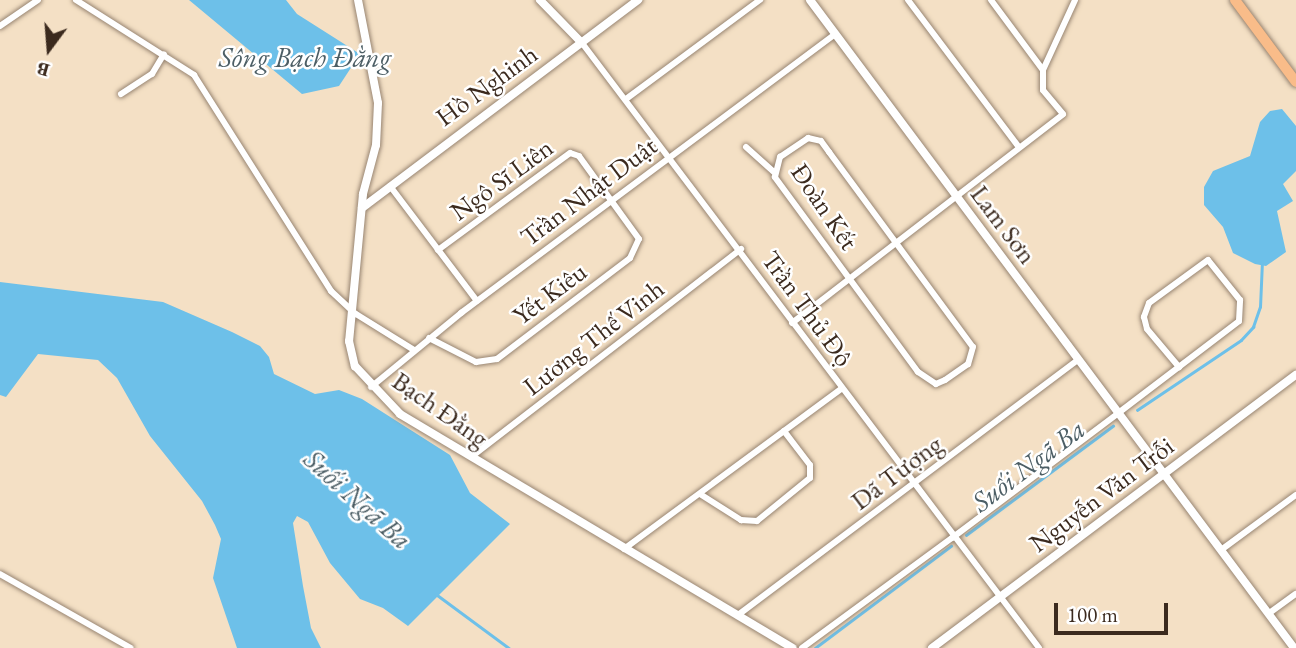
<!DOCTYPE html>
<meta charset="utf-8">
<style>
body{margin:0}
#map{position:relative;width:1296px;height:648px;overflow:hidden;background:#f4e0c5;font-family:"EB Garamond",serif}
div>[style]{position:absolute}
.water>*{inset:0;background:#6dc0e9}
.stream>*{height:2.5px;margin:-1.25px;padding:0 1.25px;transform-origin:1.25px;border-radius:1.25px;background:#6dc0e9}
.roads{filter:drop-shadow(0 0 2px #988572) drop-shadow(0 0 2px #988572)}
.minor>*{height:6px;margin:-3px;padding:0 3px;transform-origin:3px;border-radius:3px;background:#fff}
.tertiary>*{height:8px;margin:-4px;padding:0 4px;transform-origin:4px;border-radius:4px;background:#fff}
.primary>*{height:10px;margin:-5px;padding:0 5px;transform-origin:5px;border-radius:5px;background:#f9bc89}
span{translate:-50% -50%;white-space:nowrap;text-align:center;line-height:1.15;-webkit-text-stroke:5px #fff;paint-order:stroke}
.street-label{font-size:26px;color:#3b2a1e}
.water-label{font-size:28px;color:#4c5e65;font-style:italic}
.north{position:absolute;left:14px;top:14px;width:70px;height:70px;-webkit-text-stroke:5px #fff;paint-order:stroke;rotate:196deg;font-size:19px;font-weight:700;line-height:28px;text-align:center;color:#3b2a1e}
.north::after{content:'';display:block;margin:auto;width:24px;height:32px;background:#3b2a1e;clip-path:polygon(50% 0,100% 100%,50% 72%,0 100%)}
.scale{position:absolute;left:1054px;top:603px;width:114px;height:32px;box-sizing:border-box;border:4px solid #3b2a1e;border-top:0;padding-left:9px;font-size:21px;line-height:24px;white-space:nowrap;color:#3b2a1e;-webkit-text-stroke:5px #fff;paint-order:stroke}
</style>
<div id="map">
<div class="water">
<div style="clip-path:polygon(189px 0,286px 0,297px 14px,360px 54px,339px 86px,302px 94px)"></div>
<div style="clip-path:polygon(1282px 109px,1296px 126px,1296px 171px,1283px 184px,1293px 201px,1277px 211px,1286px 252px,1266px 266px,1255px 264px,1233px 253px,1223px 227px,1204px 205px,1204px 187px,1213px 171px,1250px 156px,1260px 122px,1270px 111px)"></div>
<div style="clip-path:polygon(0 282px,163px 302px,232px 332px,260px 346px,269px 357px,274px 374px,315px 394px,339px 390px,362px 399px,450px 455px,470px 493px,510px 524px,408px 626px,383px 608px,360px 599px,330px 563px,308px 522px,297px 516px,293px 523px,303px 586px,311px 628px,321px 648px,237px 648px,213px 578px,221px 539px,215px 525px,202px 501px,150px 436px,117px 378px,98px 360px,38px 354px,6px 397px,0 395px)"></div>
</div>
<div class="stream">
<div style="left:1137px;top:410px;width:125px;rotate:-33.9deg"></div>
<div style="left:1241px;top:340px;width:18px;rotate:-47deg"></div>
<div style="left:1253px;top:327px;width:21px;rotate:-71deg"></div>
<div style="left:1260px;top:307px;width:45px;rotate:-87.5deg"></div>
<div style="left:966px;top:535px;width:183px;rotate:-36.6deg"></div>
<div style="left:436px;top:594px;width:91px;rotate:36.5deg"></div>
<div style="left:815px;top:648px;width:170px;rotate:-36.9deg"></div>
</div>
<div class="roads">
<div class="minor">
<div style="left:76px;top:0;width:140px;rotate:32.4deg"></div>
<div style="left:194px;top:75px;width:256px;rotate:57.6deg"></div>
<div style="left:331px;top:291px;width:34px;rotate:43deg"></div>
<div style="left:356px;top:314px;width:68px;rotate:31.8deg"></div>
<div style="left:908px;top:0;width:183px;rotate:53deg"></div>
<div style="left:991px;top:0;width:87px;rotate:53.4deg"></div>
<div style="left:0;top:26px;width:46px;rotate:-34.4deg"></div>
<div style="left:582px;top:43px;width:758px;rotate:52.93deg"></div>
<div style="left:121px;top:94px;width:37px;rotate:-33deg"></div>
<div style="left:152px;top:74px;width:23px;rotate:-59deg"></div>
<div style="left:626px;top:99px;width:167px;rotate:-36.5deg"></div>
<div style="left:808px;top:138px;width:13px;rotate:13deg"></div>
<div style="left:821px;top:141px;width:14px;rotate:54deg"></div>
<div style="left:829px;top:152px;width:242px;rotate:53.6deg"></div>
<div style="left:973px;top:347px;width:18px;rotate:106deg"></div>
<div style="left:968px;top:364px;width:28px;rotate:145deg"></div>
<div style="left:945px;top:380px;width:10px;rotate:156deg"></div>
<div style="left:936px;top:384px;width:22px;rotate:-146deg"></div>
<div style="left:918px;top:372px;width:242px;rotate:-126.3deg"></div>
<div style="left:775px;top:177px;width:21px;rotate:-76deg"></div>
<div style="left:780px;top:157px;width:34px;rotate:-34deg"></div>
<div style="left:746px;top:147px;width:39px;rotate:42deg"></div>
<div style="left:390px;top:186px;width:144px;rotate:52.9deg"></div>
<div style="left:792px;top:323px;width:342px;rotate:-37.6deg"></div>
<div style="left:1063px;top:114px;width:31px;rotate:-130deg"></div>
<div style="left:1043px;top:90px;width:20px;rotate:-90deg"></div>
<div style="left:1043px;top:70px;width:77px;rotate:-65.4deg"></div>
<div style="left:429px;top:338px;width:53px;rotate:27.1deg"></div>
<div style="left:476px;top:362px;width:21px;rotate:-8deg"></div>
<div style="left:497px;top:359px;width:167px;rotate:-37.2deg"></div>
<div style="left:630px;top:258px;width:21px;rotate:-65deg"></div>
<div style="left:639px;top:239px;width:102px;rotate:-125.9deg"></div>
<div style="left:579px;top:156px;width:9px;rotate:-162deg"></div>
<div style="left:570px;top:153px;width:164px;rotate:143.7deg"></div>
<div style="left:371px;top:387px;width:117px;rotate:-39.4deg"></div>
<div style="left:461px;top:313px;width:467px;rotate:-36.7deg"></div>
<div style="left:471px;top:457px;width:341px;rotate:-37.6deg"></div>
<div style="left:700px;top:494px;width:49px;rotate:32.4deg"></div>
<div style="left:741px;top:520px;width:16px;rotate:4deg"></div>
<div style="left:757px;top:521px;width:68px;rotate:-39.1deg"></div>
<div style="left:810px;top:478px;width:13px;rotate:-90deg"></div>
<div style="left:810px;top:465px;width:43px;rotate:-127.4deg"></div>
<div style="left:624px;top:549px;width:270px;rotate:-36.4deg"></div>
<div style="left:1221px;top:550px;width:93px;rotate:-36.3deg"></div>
<div style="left:0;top:574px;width:150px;rotate:29.5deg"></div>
<div style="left:1268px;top:614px;width:34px;rotate:-36deg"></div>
<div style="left:738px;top:615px;width:425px;rotate:-36.9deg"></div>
<div style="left:802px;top:648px;width:186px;rotate:-36.3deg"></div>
<div style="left:952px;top:538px;width:206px;rotate:-36.9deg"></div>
<div style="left:1117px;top:414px;width:153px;rotate:-37.3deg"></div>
<div style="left:1239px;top:321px;width:21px;rotate:-87deg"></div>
<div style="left:1240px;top:300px;width:51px;rotate:-128.7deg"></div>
<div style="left:1208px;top:260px;width:73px;rotate:143.9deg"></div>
<div style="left:1149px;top:303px;width:15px;rotate:110deg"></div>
<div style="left:1144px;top:317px;width:12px;rotate:76deg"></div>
<div style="left:1147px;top:329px;width:50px;rotate:49.9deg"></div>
</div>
<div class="tertiary">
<div style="left:358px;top:0;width:105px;rotate:79deg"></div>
<div style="left:378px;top:103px;width:42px;rotate:92.7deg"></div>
<div style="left:376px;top:145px;width:51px;rotate:104.9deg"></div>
<div style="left:363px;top:194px;width:148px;rotate:95.4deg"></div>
<div style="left:349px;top:341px;width:26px;rotate:77deg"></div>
<div style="left:355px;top:366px;width:66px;rotate:46.8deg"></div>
<div style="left:400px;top:414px;width:457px;rotate:30.8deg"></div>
<div style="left:540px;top:0;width:60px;rotate:45.7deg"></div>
<div style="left:810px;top:0;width:809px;rotate:53.24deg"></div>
<div style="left:362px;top:208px;width:346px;rotate:-37deg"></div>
<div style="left:932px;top:648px;width:455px;rotate:-36.9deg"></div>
</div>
<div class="primary">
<div style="left:1235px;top:0;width:102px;rotate:53.4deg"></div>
</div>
</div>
<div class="street-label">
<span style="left:487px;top:86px;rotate:-36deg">Hồ Nghinh</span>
<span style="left:502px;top:180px;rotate:-36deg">Ngô Sĩ Liên</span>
<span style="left:589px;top:192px;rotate:-37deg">Trần Nhật Duật</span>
<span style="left:824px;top:207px;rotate:56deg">Đoàn Kết</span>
<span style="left:1003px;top:225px;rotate:53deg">Lam Sơn</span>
<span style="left:550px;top:294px;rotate:-37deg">Yết Kiêu</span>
<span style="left:807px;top:309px;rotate:54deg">Trần Thủ Độ</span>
<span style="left:594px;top:338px;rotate:-38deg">Lương Thế Vinh</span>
<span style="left:440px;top:410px;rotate:35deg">Bạch Đằng</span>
<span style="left:897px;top:473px;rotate:-37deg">Dã Tượng</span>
<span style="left:1102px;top:495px;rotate:-37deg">Nguyễn Văn Trỗi</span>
</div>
<div class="water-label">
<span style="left:305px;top:57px">Sông Bạch Đằng</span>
<span style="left:1028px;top:465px;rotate:-37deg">Suối Ngã Ba</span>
<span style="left:358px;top:499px;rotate:42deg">Suối Ngã Ba</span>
</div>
<div class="north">B</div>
<div class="scale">100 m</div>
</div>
